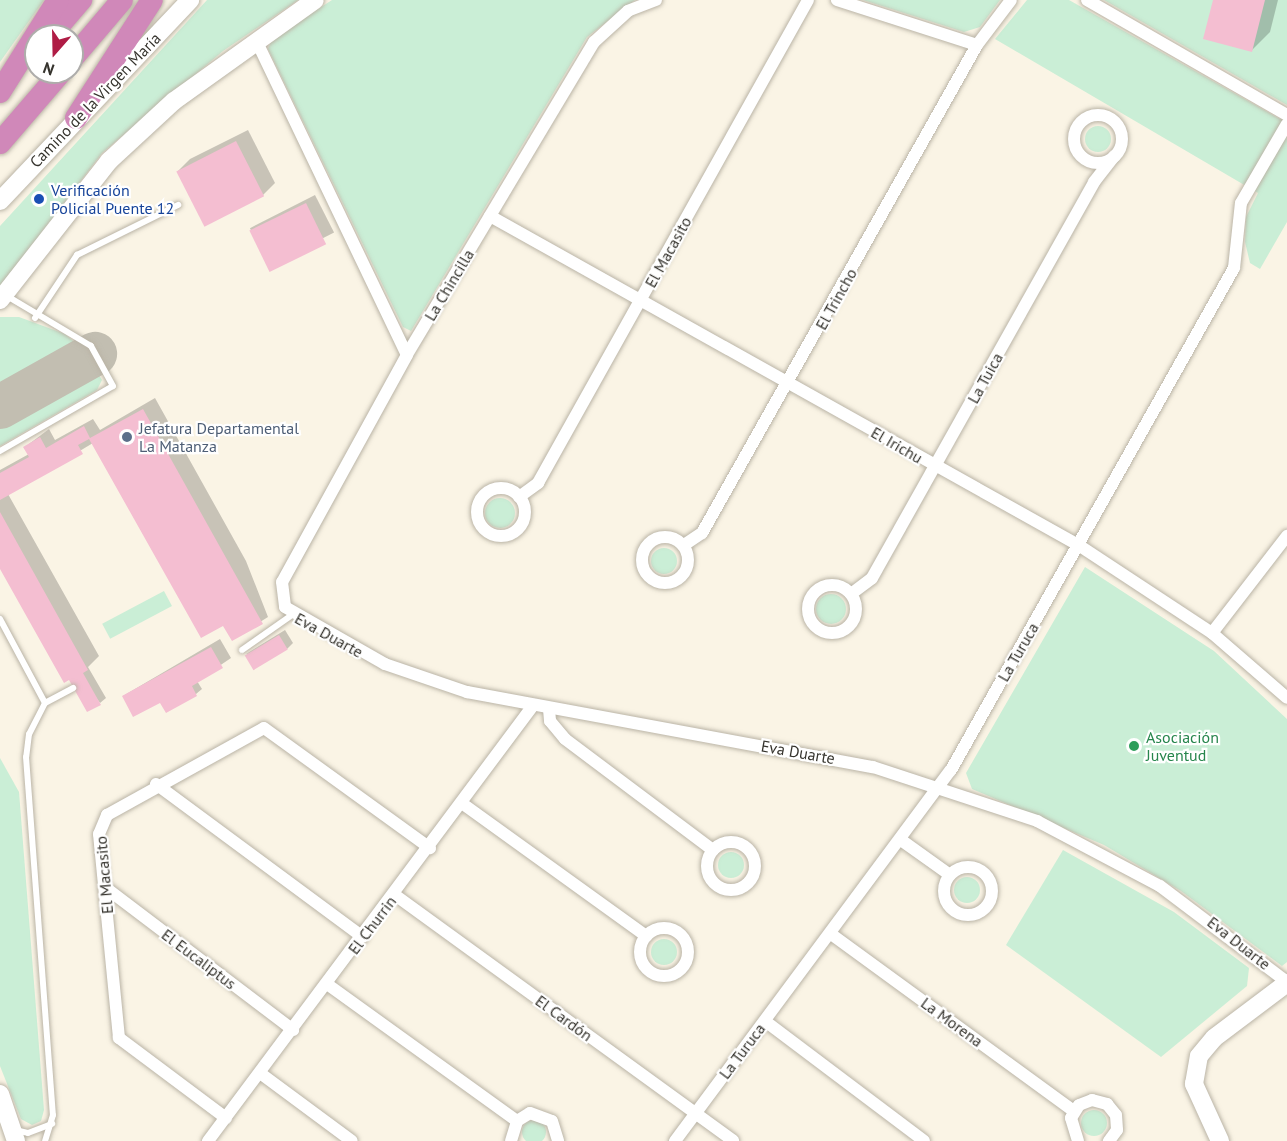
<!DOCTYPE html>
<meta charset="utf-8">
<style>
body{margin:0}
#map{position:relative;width:1287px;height:1141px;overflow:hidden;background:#faf4e5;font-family:"PT Sans",sans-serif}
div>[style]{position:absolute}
.green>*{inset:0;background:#caeed6;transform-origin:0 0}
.round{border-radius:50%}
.shadow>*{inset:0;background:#0003;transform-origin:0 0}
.taxiway>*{height:44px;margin:-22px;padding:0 22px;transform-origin:22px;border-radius:22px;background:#c2beb1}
.building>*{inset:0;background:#f4bed1;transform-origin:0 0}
.roads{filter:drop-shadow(0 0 2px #bab4a6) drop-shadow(0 0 2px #bab4a6)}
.lane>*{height:6px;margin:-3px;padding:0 3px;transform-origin:3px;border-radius:3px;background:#fff}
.street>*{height:12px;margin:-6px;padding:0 6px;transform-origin:6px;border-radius:6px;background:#fff}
.street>.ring{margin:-6px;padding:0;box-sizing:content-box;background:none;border:12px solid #fff;border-radius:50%}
.secondary>*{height:18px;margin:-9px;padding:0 9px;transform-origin:9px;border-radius:9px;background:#fff}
.highway>*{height:22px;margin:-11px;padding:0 11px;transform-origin:11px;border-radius:11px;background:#d088b9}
.dots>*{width:16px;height:16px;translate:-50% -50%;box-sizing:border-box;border:3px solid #fff;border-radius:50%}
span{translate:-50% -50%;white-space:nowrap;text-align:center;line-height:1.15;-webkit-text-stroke:4.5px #fff;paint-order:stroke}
.street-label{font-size:16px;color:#35332d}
.transit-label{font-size:16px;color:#164399}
.left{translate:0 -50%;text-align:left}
.service-label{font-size:16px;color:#4e5e75}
.leisure-label{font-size:16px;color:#27864d}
.north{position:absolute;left:24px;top:24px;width:60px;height:60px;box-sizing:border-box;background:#fff;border:2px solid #aeadab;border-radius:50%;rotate:200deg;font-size:16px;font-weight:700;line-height:24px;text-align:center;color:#35332d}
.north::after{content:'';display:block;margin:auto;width:21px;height:27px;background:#af1c45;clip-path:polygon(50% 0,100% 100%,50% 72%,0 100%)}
</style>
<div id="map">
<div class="green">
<div style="clip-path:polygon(0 0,44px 0,0 62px)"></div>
<div style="clip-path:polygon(207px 0,298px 0,223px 51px,102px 153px,0 287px,0 226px)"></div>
<div style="clip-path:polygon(332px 0,635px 0,587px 37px,411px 331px,403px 327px,268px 49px,272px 39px)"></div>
<div style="clip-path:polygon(863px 0,1000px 0,980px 27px,964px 32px)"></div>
<div style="clip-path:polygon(1027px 0,1069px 0,1287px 123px,1287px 222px,1260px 269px,1250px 263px,1245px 242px,1246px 217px,1258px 193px,995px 39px)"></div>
<div style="clip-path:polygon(1104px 0,1287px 0,1287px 105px)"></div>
<div class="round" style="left:1085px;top:126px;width:26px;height:26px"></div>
<div style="clip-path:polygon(0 317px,19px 317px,65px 334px,84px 350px,102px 380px,97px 390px,0 446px)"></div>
<div class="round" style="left:485px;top:498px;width:30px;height:30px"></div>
<div class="round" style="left:651px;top:548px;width:26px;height:26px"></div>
<div style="clip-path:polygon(1085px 567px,1214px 651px,1287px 719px,1287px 962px,1282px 966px,1181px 891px,1104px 845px,972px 789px,966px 773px)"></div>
<div style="left:164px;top:591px;width:17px;height:70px;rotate:62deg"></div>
<div class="round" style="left:816px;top:594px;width:30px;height:30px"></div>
<div style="clip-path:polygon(0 758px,19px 792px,44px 1110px,41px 1121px,32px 1125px,21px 1119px,0 1066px)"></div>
<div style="clip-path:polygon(1063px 850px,1174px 912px,1249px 968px,1247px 986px,1161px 1057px,1006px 945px)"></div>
<div class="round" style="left:718px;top:852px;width:26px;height:26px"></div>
<div class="round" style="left:954px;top:877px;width:26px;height:26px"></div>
<div class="round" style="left:651px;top:939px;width:26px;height:26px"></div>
<div class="round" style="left:1081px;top:1110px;width:26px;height:26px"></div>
<div class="round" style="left:522px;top:1120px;width:24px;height:24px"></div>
</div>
<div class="shadow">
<div style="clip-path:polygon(1215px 0,1278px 0,1270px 32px,1252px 50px)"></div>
<div style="clip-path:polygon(248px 130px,275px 183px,263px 195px,178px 171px,190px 159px)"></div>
<div style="left:315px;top:195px;width:42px;height:73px;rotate:63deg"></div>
<div style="clip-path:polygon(155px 398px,246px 561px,268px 617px,233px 639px,93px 443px,8px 494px,99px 656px,88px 667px,106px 698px,100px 703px,0 566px,0 470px,29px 454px,25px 447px,49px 429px,55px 440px,93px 419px,100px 430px)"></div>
<div style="clip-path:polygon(285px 630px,293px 643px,287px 649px,246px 654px)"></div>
<div style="clip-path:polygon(220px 639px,231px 658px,197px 681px,202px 689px,196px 694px,166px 711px,160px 701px,123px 696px)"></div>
</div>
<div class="taxiway">
<div style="left:0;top:407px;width:109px;rotate:-29.2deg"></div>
</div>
<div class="building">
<div style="clip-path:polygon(1213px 0,1265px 0,1252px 52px,1203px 39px)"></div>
<div style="left:236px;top:141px;width:62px;height:67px;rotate:63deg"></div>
<div style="left:306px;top:203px;width:46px;height:63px;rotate:64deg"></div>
<div style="clip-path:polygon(143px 409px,263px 624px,232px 641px,223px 626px,201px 638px,89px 439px,78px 445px,83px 454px,0 500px,0 473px,29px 457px,23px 447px,40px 437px,46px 448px,84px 426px,90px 438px)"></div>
<div style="clip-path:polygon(0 512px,88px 670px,83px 673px,101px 705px,87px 712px,69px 680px,64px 683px,0 569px)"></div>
<div style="left:279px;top:635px;width:17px;height:40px;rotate:59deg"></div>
<div style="clip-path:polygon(211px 647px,223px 668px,192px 686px,197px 696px,166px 713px,160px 703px,133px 717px,122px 696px)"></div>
</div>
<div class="roads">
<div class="lane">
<div style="left:35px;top:318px;width:76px;rotate:-56.3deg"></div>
<div style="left:77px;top:255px;width:113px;rotate:-26.3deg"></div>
<div style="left:0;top:451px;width:130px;rotate:-29.9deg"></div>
<div style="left:113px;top:386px;width:46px;rotate:-118.8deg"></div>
<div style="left:91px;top:346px;width:100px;rotate:-149.3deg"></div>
<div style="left:0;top:619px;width:95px;rotate:61.8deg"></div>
<div style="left:45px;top:703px;width:35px;rotate:117deg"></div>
<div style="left:29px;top:734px;width:23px;rotate:97deg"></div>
<div style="left:26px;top:757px;width:359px;rotate:85.7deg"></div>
<div style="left:53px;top:1115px;width:27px;rotate:107deg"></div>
<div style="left:242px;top:650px;width:61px;rotate:-35deg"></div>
<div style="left:45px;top:703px;width:32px;rotate:-28deg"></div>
<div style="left:15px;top:1130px;width:13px;rotate:13deg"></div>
<div style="left:28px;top:1133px;width:26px;rotate:-21deg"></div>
</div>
<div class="street">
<div style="left:656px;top:0;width:30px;rotate:159deg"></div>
<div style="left:628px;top:11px;width:46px;rotate:137.6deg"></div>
<div style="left:594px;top:42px;width:365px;rotate:120.9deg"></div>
<div style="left:407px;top:355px;width:259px;rotate:118.8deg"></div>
<div style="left:282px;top:582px;width:25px;rotate:83deg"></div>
<div style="left:285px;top:607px;width:115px;rotate:29.7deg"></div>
<div style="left:385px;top:664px;width:87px;rotate:18.9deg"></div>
<div style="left:467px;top:692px;width:413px;rotate:10.5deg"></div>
<div style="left:873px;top:767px;width:173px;rotate:18.2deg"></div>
<div style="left:1037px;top:821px;width:139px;rotate:27.9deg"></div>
<div style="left:1160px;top:886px;width:159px;rotate:37.1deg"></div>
<div style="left:837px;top:0;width:147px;rotate:17.8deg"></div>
<div style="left:977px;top:45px;width:56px;rotate:-52.9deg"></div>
<div style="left:1087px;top:0;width:231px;rotate:29.9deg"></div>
<div style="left:256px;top:40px;width:349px;rotate:64.4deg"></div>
<div class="ring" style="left:1074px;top:115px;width:36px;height:36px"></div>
<div style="left:490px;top:216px;width:676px;rotate:29.22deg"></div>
<div style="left:1080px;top:546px;width:158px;rotate:33.4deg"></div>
<div style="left:1212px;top:633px;width:99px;rotate:40.9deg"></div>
<div class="ring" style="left:477px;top:488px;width:36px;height:36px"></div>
<div style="left:519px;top:497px;width:24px;rotate:-36deg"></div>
<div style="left:538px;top:483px;width:553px;rotate:-60.79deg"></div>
<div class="ring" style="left:642px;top:537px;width:34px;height:34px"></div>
<div style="left:684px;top:545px;width:22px;rotate:-34deg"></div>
<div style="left:702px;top:533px;width:560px;rotate:-60.6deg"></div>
<div class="ring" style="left:808px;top:585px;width:36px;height:36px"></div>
<div style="left:851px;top:594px;width:26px;rotate:-37deg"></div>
<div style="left:872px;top:578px;width:454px;rotate:-60.7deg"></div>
<div style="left:1094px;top:182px;width:33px;rotate:-52deg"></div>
<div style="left:1212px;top:633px;width:123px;rotate:-52.3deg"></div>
<div style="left:549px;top:709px;width:12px;rotate:85deg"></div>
<div style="left:550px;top:721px;width:23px;rotate:50deg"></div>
<div style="left:565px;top:739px;width:185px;rotate:36.9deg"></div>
<div style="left:156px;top:784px;width:257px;rotate:36.5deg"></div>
<div style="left:463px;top:804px;width:226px;rotate:35.8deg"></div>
<div style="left:901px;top:840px;width:60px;rotate:35.5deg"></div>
<div class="ring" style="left:707px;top:842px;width:36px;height:36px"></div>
<div class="ring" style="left:944px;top:867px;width:36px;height:36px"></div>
<div style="left:106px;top:888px;width:235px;rotate:37.2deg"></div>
<div style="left:395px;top:895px;width:418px;rotate:36deg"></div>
<div class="ring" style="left:640px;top:928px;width:36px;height:36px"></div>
<div style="left:831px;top:934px;width:301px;rotate:36.1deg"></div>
<div style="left:327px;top:984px;width:234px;rotate:35.8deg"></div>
<div style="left:765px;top:1021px;width:199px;rotate:37deg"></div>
<div style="left:260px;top:1073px;width:114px;rotate:36.5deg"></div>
<div style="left:226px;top:1118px;width:134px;rotate:-143.2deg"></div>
<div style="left:119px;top:1038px;width:205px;rotate:-95.6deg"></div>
<div style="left:99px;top:834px;width:21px;rotate:-67deg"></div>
<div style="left:107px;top:815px;width:179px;rotate:-29deg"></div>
<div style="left:264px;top:728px;width:205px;rotate:35.9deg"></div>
<div style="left:208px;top:1141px;width:542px;rotate:-53.26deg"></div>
<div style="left:511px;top:1141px;width:21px;rotate:-73deg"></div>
<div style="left:517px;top:1121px;width:15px;rotate:-32deg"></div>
<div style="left:530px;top:1113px;width:23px;rotate:20deg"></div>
<div style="left:552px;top:1121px;width:21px;rotate:73deg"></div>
<div style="left:675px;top:1141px;width:462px;rotate:-53.4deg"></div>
<div style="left:951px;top:770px;width:576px;rotate:-60.59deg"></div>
<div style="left:1234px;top:268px;width:65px;rotate:-83.9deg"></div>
<div style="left:1241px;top:203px;width:91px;rotate:-59.8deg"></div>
<div style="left:1078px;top:1141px;width:24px;rotate:-107deg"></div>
<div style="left:1071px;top:1118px;width:15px;rotate:-58deg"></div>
<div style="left:1079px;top:1105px;width:14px;rotate:-21deg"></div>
<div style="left:1092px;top:1100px;width:16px;rotate:15deg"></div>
<div style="left:1107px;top:1104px;width:14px;rotate:51deg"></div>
<div style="left:1116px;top:1115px;width:15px;rotate:86deg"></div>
<div style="left:1117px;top:1130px;width:14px;rotate:126deg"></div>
</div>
<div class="secondary">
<div style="left:0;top:201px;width:277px;rotate:-46.6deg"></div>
<div style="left:0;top:300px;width:177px;rotate:-51.9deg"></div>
<div style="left:109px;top:161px;width:88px;rotate:-42.7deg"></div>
<div style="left:174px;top:101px;width:173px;rotate:-35.6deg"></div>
<div style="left:0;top:1094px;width:50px;rotate:71.2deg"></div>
<div style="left:1220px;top:1141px;width:63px;rotate:-114.5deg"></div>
<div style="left:1194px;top:1084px;width:28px;rotate:-80deg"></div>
<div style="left:1199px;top:1056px;width:23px;rotate:-50deg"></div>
<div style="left:1214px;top:1038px;width:91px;rotate:-37deg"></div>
</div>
<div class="highway">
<div style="left:50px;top:36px;width:48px;rotate:-49.3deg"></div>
<div style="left:72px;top:59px;width:77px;rotate:-49.7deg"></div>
<div style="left:0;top:92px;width:109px;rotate:-57.8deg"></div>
<div style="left:76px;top:118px;width:140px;rotate:-57.2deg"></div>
<div style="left:0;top:143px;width:94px;rotate:-49.3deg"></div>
</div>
</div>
<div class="dots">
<div style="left:39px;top:199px;background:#1a4fb4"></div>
<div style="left:127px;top:437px;background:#5c6f8a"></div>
<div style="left:1134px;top:746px;background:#2e9e5b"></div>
</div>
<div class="street-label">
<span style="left:95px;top:100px;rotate:-46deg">Camino de la Virgen María</span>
<span style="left:668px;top:252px;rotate:-61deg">El Macasito</span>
<span style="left:449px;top:285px;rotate:-59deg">La Chincilla</span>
<span style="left:836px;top:299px;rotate:-61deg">El Trincho</span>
<span style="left:985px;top:378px;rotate:-61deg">La Tuica</span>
<span style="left:897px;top:445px;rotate:30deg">El Irichu</span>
<span style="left:329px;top:635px;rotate:29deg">Eva Duarte</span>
<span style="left:1018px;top:652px;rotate:-60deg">La Turuca</span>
<span style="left:798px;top:752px;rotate:10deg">Eva Duarte</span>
<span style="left:104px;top:875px;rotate:-95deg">El Macasito</span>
<span style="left:372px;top:925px;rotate:-53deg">El Churrin</span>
<span style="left:1239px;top:943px;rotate:38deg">Eva Duarte</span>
<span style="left:199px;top:959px;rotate:37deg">El Eucaliptus</span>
<span style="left:564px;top:1018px;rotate:36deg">El Cardón</span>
<span style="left:952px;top:1022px;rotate:36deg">La Morena</span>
<span style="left:742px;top:1051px;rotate:-53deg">La Turuca</span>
</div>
<div class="transit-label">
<span class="left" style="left:51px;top:199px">Verificación<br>Policial Puente 12</span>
</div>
<div class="service-label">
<span class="left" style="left:139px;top:437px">Jefatura Departamental<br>La Matanza</span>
</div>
<div class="leisure-label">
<span class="left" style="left:1146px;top:746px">Asociación<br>Juventud</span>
</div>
<div class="north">N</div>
</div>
